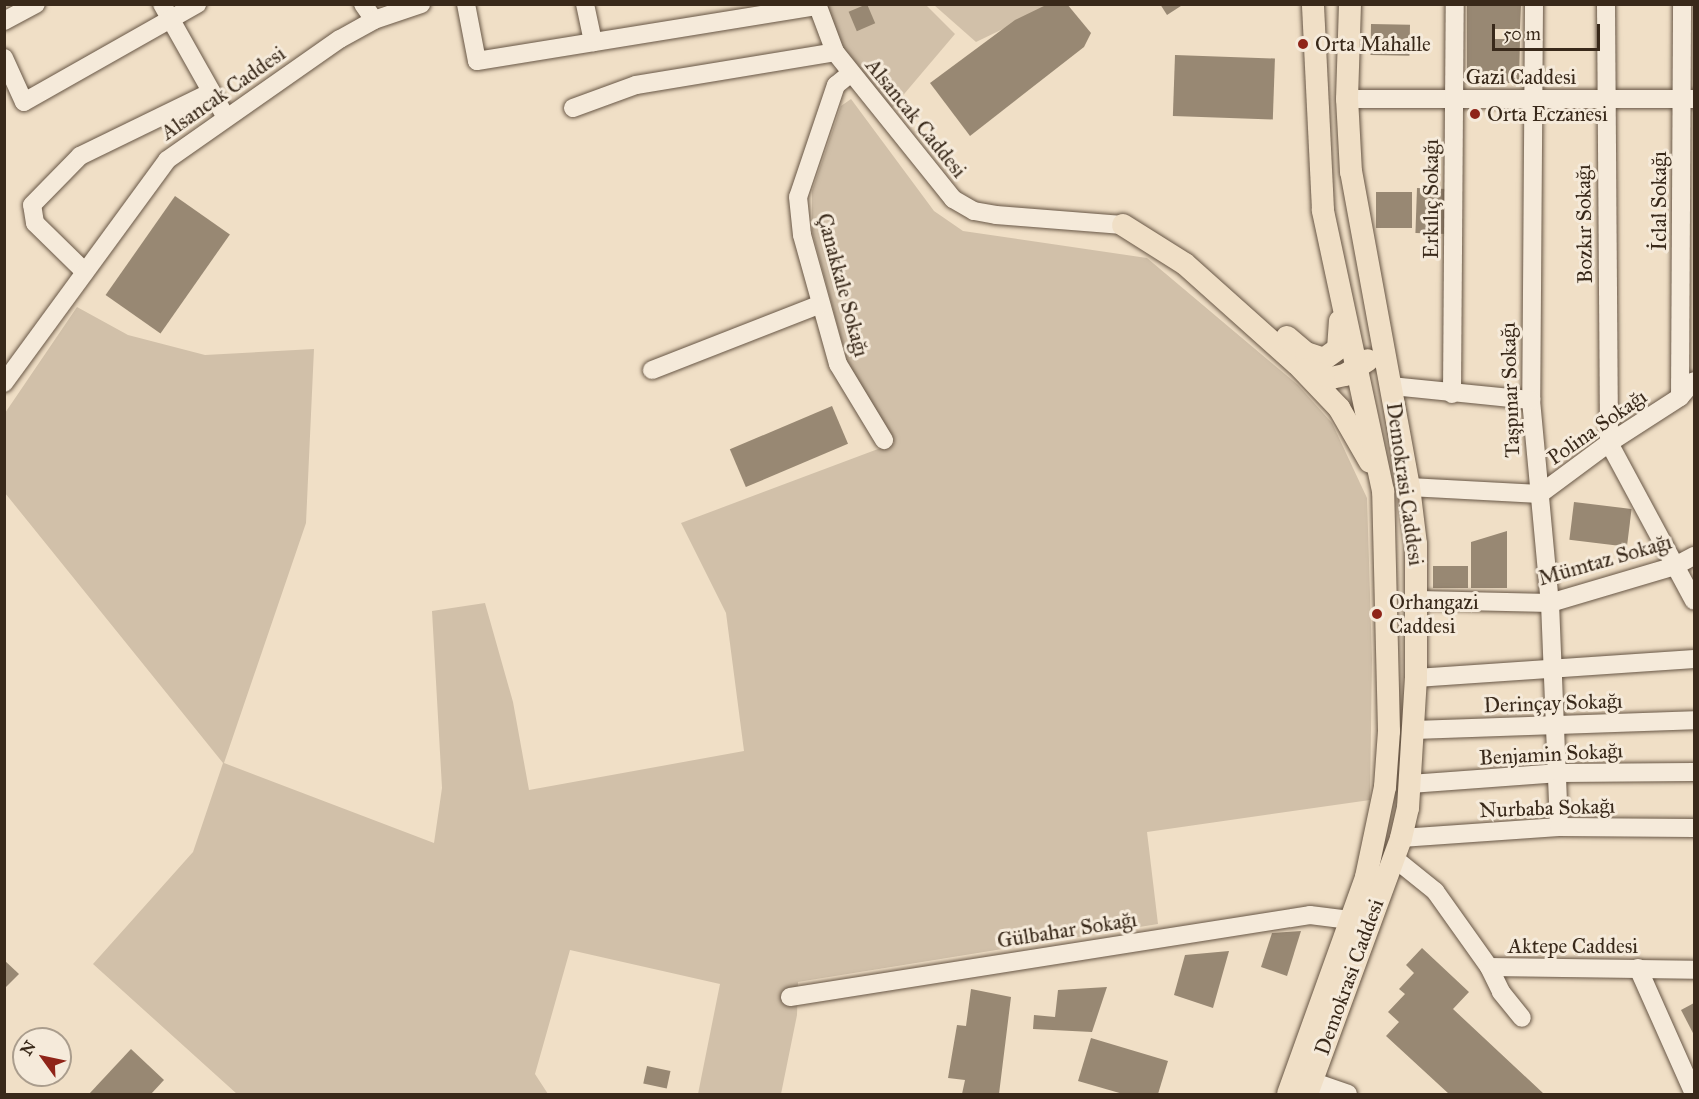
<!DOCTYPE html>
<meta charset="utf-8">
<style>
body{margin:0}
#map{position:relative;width:1699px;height:1099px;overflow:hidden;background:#f0dfc6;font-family:"IM FELL Great Primer",serif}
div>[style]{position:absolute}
.green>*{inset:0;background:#d1c0a9}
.building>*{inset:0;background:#988873;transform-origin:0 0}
.roads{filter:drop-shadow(0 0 2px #675645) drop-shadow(0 0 2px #675645)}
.minor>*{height:18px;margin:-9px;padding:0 9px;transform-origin:9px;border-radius:9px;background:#f5eada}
.major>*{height:22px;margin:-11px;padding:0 11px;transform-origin:11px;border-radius:11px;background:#f0dfc6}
.dots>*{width:16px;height:16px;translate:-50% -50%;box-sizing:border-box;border:3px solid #f5eada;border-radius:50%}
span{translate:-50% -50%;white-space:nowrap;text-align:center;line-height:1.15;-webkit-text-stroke:6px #f5eada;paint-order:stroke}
.poi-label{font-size:21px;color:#39291a}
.left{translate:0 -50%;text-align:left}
.street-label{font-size:21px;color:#39291a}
.frame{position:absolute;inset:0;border:6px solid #39291a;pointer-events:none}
.north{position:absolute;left:12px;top:1027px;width:60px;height:60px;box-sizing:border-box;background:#f5eada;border:2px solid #aa9d8d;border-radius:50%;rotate:303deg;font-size:16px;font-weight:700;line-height:24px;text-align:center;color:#39291a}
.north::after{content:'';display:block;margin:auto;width:21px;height:27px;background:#8f2418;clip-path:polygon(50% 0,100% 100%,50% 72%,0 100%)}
.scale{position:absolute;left:1492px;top:24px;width:108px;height:27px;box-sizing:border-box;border:3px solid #39291a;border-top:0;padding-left:8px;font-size:18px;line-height:21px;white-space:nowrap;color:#39291a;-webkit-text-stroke:4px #f5eada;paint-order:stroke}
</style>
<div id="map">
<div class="green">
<div style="clip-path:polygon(826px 5px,926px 5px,955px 34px,888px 113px,841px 46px)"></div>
<div style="clip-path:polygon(934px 5px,1053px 5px,976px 42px)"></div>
<div style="clip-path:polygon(851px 99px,934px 211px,963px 231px,1147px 258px,1298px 385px,1332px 423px,1367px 498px,1372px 659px,1370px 800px,1147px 832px,1158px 924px,798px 982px,797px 1015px,781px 1094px,698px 1094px,720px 984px,570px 950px,535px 1074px,548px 1094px,237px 1094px,93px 964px,193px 852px,223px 763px,5px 493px,5px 413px,77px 307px,128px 335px,205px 355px,314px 349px,306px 523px,224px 763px,434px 843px,442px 788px,432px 611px,485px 603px,513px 702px,529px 790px,744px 751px,726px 613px,681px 523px,894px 443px,847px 361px,812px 231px,812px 191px,841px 106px)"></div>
</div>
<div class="building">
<div style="left:867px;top:4px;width:21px;height:20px;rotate:67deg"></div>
<div style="clip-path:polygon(1048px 4px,1067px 4px,1091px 33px,1084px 47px,970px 136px,930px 83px,1015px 20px)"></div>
<div style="clip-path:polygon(1160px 4px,1184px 4px,1167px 15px)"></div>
<div style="clip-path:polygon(1467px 4px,1521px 4px,1520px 29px,1493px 29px,1493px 39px,1520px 39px,1519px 83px,1467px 83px)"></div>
<div style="left:1371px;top:24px;width:39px;height:31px;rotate:1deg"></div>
<div style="left:1175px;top:55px;width:100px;height:61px;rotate:2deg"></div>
<div style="left:1417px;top:188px;width:31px;height:45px;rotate:2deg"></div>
<div style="left:1376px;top:192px;width:36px;height:36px"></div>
<div style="left:175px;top:196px;width:67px;height:121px;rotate:35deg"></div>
<div style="left:832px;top:406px;width:41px;height:111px;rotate:67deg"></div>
<div style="left:1574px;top:502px;width:58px;height:38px;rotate:7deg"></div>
<div style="clip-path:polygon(1507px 531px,1507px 588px,1471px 588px,1471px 542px)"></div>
<div style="left:1433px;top:566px;width:35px;height:22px"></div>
<div style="clip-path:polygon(1301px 931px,1287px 976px,1261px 967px,1272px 933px)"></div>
<div style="clip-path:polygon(1422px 948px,1469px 992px,1453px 1009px,1544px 1094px,1449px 1094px,1386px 1036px,1399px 1022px,1388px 1012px,1405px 994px,1399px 989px,1414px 973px,1406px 965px)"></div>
<div style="clip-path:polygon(1229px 951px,1213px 1008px,1174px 995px,1185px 955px)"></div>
<div style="clip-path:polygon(4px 960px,19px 974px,4px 989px)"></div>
<div style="clip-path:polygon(1107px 987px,1092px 1032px,1033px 1029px,1034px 1015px,1055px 1017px,1058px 990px)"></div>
<div style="clip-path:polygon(971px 989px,1011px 997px,999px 1094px,962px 1094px,965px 1080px,948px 1078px,957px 1025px,966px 1026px)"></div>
<div style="clip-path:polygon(1694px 1003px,1694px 1035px,1681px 1010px)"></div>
<div style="clip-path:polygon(1091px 1038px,1168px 1061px,1158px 1094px,1123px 1094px,1078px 1081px)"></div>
<div style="clip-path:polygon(131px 1049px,164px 1080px,151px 1094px,89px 1094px)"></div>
<div style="left:647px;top:1066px;width:24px;height:18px;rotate:12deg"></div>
</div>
<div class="roads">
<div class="minor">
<div style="left:162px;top:4px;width:129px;rotate:60.6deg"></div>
<div style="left:363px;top:4px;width:19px;rotate:55deg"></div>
<div style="left:466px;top:4px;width:58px;rotate:79.1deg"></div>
<div style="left:477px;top:61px;width:345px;rotate:-9.2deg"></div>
<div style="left:585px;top:4px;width:39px;rotate:78deg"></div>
<div style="left:817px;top:4px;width:51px;rotate:69.4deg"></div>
<div style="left:835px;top:52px;width:189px;rotate:51.2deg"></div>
<div style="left:953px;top:199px;width:24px;rotate:30deg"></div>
<div style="left:974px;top:211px;width:22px;rotate:10deg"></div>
<div style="left:996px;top:215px;width:127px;rotate:4.5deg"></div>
<div style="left:1534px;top:4px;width:396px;rotate:90.4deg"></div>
<div style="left:1531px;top:400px;width:204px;rotate:84.7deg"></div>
<div style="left:1550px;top:603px;width:224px;rotate:87.7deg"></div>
<div style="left:1606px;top:4px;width:439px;rotate:89.6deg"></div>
<div style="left:1609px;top:443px;width:179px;rotate:61.7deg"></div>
<div style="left:4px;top:21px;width:36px;rotate:-28deg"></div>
<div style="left:4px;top:58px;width:48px;rotate:65.6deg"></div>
<div style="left:24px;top:102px;width:199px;rotate:-29.5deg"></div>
<div style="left:851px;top:73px;width:19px;rotate:141deg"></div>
<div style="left:836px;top:85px;width:118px;rotate:108.7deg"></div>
<div style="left:798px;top:197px;width:38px;rotate:84deg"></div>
<div style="left:802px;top:235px;width:134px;rotate:74.4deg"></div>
<div style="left:838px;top:364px;width:89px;rotate:58.8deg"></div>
<div style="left:1347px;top:99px;width:347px"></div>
<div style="left:573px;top:108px;width:67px;rotate:-20.1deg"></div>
<div style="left:636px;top:85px;width:202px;rotate:-9.4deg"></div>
<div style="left:85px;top:272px;width:70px;rotate:-135.6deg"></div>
<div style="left:35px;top:223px;width:18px;rotate:-99deg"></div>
<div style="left:32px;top:205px;width:69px;rotate:-45.6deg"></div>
<div style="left:80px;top:156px;width:146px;rotate:-26deg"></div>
<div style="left:652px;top:370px;width:181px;rotate:-21.3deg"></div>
<div style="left:4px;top:383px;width:276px;rotate:-53.8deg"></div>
<div style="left:167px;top:160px;width:211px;rotate:-35deg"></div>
<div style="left:340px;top:39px;width:39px;rotate:-29deg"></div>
<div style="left:374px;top:20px;width:50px;rotate:-18.8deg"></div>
<div style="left:1392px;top:386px;width:140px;rotate:5.8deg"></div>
<div style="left:1452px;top:394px;width:390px;rotate:-89.6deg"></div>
<div style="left:1680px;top:397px;width:393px;rotate:-89.7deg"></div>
<div style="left:1409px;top:487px;width:131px;rotate:3.1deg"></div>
<div style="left:1540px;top:494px;width:86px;rotate:-36.5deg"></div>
<div style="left:1609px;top:443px;width:85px;rotate:-32.9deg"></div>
<div style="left:1680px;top:397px;width:21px;rotate:-49deg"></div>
<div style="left:1418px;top:600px;width:132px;rotate:1.3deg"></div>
<div style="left:1550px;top:603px;width:130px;rotate:-16.5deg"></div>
<div style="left:1675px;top:566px;width:21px;rotate:-28deg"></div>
<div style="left:1416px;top:678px;width:279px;rotate:-3.9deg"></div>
<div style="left:1414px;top:730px;width:280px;rotate:-2deg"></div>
<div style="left:1410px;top:784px;width:150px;rotate:-4.2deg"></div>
<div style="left:1560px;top:773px;width:134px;rotate:-0.4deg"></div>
<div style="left:1401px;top:838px;width:158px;rotate:-4deg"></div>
<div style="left:1559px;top:827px;width:135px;rotate:0.4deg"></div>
<div style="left:1394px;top:858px;width:53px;rotate:38.8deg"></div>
<div style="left:1435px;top:891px;width:93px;rotate:54.6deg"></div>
<div style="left:1489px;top:967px;width:205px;rotate:0.8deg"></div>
<div style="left:1489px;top:967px;width:28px;rotate:64deg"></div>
<div style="left:1501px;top:992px;width:33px;rotate:51deg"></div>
<div style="left:1638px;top:968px;width:138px;rotate:66deg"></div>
<div style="left:790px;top:997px;width:526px;rotate:-8.96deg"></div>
<div style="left:1310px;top:915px;width:40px;rotate:7.1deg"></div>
<div style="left:1311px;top:1081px;width:39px;rotate:19deg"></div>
</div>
<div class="major">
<div style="left:1123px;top:225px;width:73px;rotate:32.2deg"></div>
<div style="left:1185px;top:264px;width:150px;rotate:41.8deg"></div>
<div style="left:1297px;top:364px;width:61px;rotate:46.3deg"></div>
<div style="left:1339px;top:408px;width:62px;rotate:60.1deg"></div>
<div style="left:1287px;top:337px;width:25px;rotate:40deg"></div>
<div style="left:1306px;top:353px;width:19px;rotate:18deg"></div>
<div style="left:1324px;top:359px;width:17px;rotate:-36deg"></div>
<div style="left:1338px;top:349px;width:28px;rotate:-86deg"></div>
<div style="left:1306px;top:369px;width:27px;rotate:20deg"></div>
<div style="left:1331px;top:378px;width:14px;rotate:-12deg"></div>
<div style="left:1345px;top:375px;width:27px;rotate:-33deg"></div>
<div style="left:1288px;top:1094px;width:231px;rotate:-70.2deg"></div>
<div style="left:1366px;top:877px;width:92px;rotate:-78.1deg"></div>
<div style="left:1385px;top:787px;width:56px;rotate:-85.9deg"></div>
<div style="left:1389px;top:731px;width:240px;rotate:-91.4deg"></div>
<div style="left:1383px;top:491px;width:287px;rotate:-102.1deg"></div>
<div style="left:1323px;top:210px;width:206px;rotate:-92.8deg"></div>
<div style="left:1307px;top:1094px;width:273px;rotate:-69.8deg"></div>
<div style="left:1401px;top:838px;width:31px;rotate:-77deg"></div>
<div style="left:1408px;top:808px;width:130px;rotate:-86.5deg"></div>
<div style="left:1416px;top:678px;width:134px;rotate:-90deg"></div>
<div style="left:1416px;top:544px;width:57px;rotate:-97deg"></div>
<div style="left:1409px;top:487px;width:320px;rotate:-100.4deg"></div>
<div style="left:1351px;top:172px;width:73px;rotate:-93.1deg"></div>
<div style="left:1347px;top:99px;width:95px;rotate:-88.2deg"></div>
</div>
</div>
<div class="dots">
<div style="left:1303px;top:44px;background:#8f2418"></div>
<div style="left:1475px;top:114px;background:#8f2418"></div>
<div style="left:1377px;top:614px;background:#8f2418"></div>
</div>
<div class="poi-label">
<span class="left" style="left:1315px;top:44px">Orta Mahalle</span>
<span class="left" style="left:1487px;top:114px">Orta Eczanesi</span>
<span class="left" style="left:1389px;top:614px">Orhangazi<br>Caddesi</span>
</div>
<div class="street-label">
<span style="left:1521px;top:77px">Gazi Caddesi</span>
<span style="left:223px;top:93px;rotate:-35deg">Alsancak Caddesi</span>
<span style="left:916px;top:118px;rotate:51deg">Alsancak Caddesi</span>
<span style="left:1431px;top:199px;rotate:-90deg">Erkılıç Sokağı</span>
<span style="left:1659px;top:201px;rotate:-90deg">İclal Sokağı</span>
<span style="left:1584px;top:224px;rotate:-91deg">Bozkır Sokağı</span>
<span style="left:843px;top:285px;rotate:75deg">Çanakkale Sokağı</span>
<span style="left:1510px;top:390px;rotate:-92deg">Taşpınar Sokağı</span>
<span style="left:1597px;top:427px;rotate:-35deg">Polina Sokağı</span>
<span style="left:1405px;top:484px;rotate:82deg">Demokrasi Caddesi</span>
<span style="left:1605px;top:560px;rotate:-16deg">Mümtaz Sokağı</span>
<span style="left:1553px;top:703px;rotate:-2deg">Derinçay Sokağı</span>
<span style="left:1551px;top:754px;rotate:-3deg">Benjamin Sokağı</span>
<span style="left:1547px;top:808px;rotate:-2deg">Nurbaba Sokağı</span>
<span style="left:1067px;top:930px;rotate:-9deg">Gülbahar Sokağı</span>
<span style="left:1573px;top:946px">Aktepe Caddesi</span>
<span style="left:1349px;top:977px;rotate:-70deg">Demokrasi Caddesi</span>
</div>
<div class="frame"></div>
<div class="north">N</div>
<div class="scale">50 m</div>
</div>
